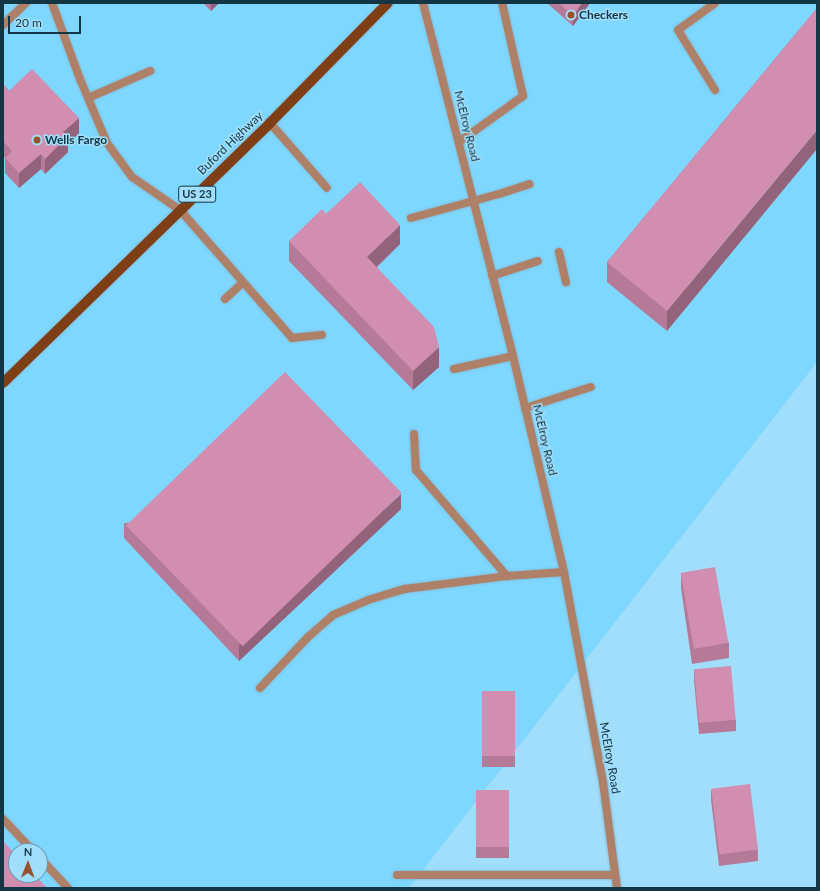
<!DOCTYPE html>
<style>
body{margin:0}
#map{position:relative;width:820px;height:891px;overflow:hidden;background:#a1defb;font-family:Lato,sans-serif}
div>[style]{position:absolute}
.built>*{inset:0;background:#7ed7ff}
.roads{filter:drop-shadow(0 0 1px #85bcd6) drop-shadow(0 0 1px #85bcd6)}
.service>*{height:8px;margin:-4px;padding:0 4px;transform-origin:4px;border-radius:4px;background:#af8068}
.minor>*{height:8px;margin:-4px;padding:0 4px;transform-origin:4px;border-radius:4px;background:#af8068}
.primary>*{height:10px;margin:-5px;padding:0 5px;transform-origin:5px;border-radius:5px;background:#7e3e16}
.wall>*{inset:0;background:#b57a97;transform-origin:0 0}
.shaded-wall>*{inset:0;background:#93637b}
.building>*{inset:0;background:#d28eb0;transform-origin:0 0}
.dots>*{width:11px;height:11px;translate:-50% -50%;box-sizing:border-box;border:2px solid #a1defb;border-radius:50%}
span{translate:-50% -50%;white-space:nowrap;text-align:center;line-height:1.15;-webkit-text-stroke:3px #a1defb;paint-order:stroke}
.shield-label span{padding:1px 3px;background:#a1defb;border:1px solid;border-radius:3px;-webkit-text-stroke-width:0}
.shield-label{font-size:11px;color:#143644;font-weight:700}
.poi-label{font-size:12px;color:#143644;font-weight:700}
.left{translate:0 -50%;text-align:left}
.street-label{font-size:12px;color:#143644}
.frame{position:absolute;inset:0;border:4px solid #143644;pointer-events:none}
.north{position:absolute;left:8px;top:843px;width:40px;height:40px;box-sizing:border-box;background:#a1defb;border:1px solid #699bb2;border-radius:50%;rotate:1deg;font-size:11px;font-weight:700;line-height:16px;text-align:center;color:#143644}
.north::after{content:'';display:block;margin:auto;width:14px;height:18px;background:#985229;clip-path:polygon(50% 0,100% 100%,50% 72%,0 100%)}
.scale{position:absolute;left:8px;top:16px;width:73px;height:18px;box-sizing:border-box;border:2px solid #143644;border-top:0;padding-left:5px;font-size:12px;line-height:14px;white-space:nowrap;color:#143644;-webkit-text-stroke:3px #a1defb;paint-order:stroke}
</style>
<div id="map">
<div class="built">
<div style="clip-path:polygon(evenodd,3px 3px,817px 3px,817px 362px,409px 888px,3px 888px,3px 3px,16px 851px,40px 851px,40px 875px,16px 875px,16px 851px)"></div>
</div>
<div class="roads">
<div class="service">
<div style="left:52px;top:3px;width:81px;rotate:69.8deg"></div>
<div style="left:80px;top:79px;width:69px;rotate:67.1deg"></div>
<div style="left:107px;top:143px;width:42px;rotate:53.7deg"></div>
<div style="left:132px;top:177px;width:58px;rotate:34.5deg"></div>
<div style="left:180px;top:210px;width:170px;rotate:48.8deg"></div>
<div style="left:292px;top:338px;width:30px;rotate:-6deg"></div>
<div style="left:3px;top:25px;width:32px;rotate:-44deg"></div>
<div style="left:715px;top:90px;width:70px;rotate:-121.7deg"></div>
<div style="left:678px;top:30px;width:46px;rotate:-36.1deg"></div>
<div style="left:88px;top:98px;width:68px;rotate:-23.5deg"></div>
<div style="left:270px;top:123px;width:86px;rotate:48.8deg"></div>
<div style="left:459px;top:142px;width:79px;rotate:-35.7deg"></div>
<div style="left:523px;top:96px;width:95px;rotate:-102.7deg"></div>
<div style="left:411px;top:218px;width:91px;rotate:-15.3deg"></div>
<div style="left:499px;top:194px;width:32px;rotate:-18deg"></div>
<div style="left:559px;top:252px;width:31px;rotate:77deg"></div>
<div style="left:492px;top:276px;width:48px;rotate:-18.1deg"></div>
<div style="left:225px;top:299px;width:23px;rotate:-43deg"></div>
<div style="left:454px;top:369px;width:60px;rotate:-12.4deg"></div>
<div style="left:525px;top:408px;width:69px;rotate:-17.7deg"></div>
<div style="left:414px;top:434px;width:36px;rotate:87deg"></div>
<div style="left:416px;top:470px;width:140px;rotate:49.4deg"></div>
<div style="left:507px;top:576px;width:57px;rotate:-4deg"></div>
<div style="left:260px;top:688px;width:70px;rotate:-46.7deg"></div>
<div style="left:308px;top:637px;width:33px;rotate:-41deg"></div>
<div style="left:333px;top:615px;width:38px;rotate:-23deg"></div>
<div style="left:368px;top:600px;width:39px;rotate:-17deg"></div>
<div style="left:405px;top:589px;width:103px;rotate:-7.3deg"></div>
<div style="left:3px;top:819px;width:44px;rotate:46.8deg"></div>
<div style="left:40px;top:858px;width:41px;rotate:47deg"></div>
<div style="left:397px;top:875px;width:218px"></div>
</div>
<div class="minor">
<div style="left:423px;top:3px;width:364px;rotate:75.7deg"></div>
<div style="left:513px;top:356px;width:222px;rotate:76.7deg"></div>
<div style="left:564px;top:572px;width:214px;rotate:79.5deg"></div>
<div style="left:603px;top:782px;width:107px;rotate:82.5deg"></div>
</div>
<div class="primary">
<div style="left:3px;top:383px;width:373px;rotate:-44.2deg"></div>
<div style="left:270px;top:123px;width:168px;rotate:-45.5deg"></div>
</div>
</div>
<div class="wall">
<div style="clip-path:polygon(203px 3px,219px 3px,211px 11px)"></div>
<div style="clip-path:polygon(547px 3px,590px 3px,573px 26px)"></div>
<div style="clip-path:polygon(817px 8px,667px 331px,607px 282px,607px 262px)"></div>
<div style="clip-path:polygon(3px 84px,9px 91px,79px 133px,68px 144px,68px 152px,45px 174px,41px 169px,19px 188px,5px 173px,5px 158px,3px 156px)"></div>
<div style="clip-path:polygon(326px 214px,400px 244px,377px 267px,439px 367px,413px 390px,289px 261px,289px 241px)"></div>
<div style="clip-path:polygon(401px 509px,239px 661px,124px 538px,124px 523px)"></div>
<div style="clip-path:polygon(681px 573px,729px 643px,729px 658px,692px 664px,681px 588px)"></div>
<div style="clip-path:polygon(694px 669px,736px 720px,736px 731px,699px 734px,694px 680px)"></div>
<div style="left:482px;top:691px;width:33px;height:76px"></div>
<div style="clip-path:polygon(711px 789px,758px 850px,758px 861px,719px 866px,711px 800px)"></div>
<div style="left:476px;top:790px;width:33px;height:68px"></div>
</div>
<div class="shaded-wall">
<div style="clip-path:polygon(211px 3px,219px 3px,211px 11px)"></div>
<div style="clip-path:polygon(582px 3px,590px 3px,573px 26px,573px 16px)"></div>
<div style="clip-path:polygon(79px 118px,79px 133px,68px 144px,68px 152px,45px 174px,45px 159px,63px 132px)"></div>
<div style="clip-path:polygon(817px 130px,817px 149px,667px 331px,667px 311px)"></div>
<div style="clip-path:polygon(41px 154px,41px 169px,19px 188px,19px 173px)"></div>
<div style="clip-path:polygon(400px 225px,400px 244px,367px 276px,367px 257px)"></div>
<div style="clip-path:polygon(439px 347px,439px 367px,413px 390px,413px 371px)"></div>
<div style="clip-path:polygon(401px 494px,401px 509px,239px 661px,239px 645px)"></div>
</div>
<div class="building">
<div style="clip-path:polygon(559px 3px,582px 3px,573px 16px)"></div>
<div style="clip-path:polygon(817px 8px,817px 130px,667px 311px,607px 262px)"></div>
<div style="clip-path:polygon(32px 69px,79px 118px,63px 132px,68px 136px,45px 159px,41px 154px,19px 173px,5px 158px,12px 151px,3px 141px,3px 84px,9px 91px)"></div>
<div style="clip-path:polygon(360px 182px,400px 225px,367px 257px,434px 327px,439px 347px,413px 371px,289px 241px,322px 209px,326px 214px)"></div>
<div style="left:285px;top:372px;width:168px;height:221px;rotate:46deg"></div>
<div style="left:715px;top:567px;width:77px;height:35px;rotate:80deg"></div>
<div style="left:731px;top:666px;width:54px;height:37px;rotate:85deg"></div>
<div style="left:482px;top:691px;width:33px;height:65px"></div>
<div style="left:750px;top:784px;width:66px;height:39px;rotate:83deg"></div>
<div style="left:476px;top:790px;width:33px;height:57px"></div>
<div style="clip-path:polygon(3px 841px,16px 855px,16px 875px,35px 875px,47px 888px,3px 888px)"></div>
</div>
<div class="dots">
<div style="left:571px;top:15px;background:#985229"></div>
<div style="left:37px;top:140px;background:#985229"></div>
</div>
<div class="shield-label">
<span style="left:197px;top:194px">US 23</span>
</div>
<div class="poi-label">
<span class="left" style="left:579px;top:15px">Checkers</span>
<span class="left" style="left:45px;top:140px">Wells Fargo</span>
</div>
<div class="street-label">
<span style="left:467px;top:126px;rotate:76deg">McElroy Road</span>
<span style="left:230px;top:143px;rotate:-44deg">Buford Highway</span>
<span style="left:545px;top:440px;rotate:77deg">McElroy Road</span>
<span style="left:610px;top:758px;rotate:80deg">McElroy Road</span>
</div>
<div class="frame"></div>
<div class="north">N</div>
<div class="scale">20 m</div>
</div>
